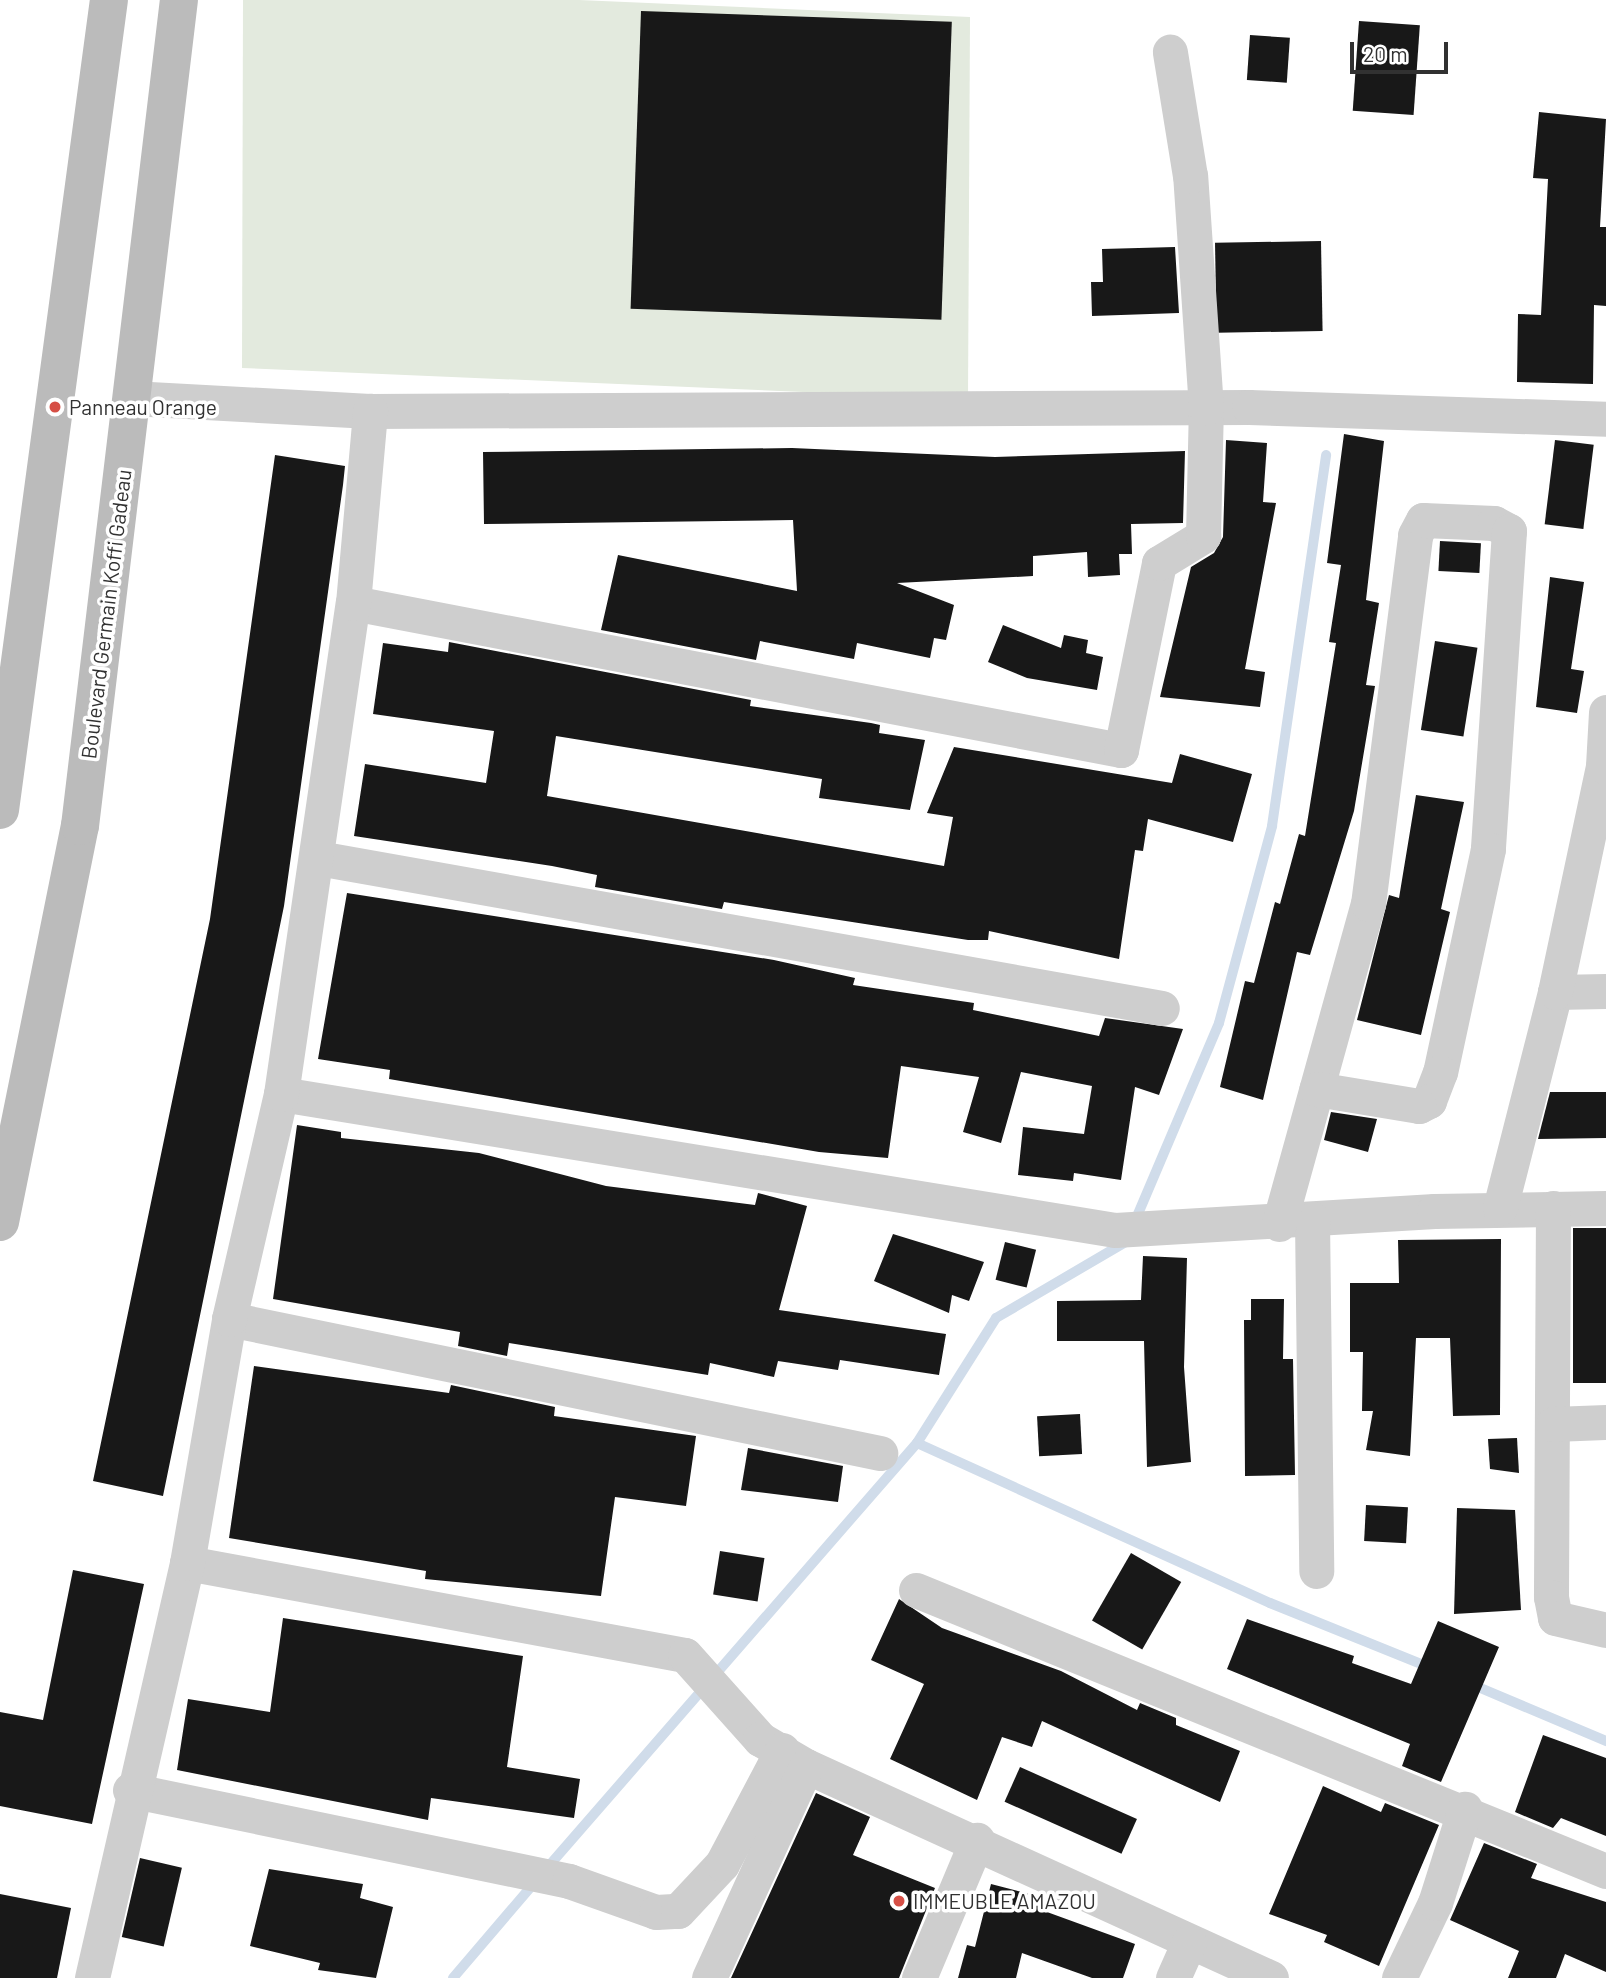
<!DOCTYPE html>
<style>
body{margin:0}
#map{position:relative;width:1606px;height:1978px;overflow:hidden;background:#fff;font-family:Barlow,sans-serif}
div>[style]{position:absolute}
.green>*{inset:0;background:#e3eade}
.stream>*{height:10px;margin:-5px;padding:0 5px;transform-origin:5px;border-radius:5px;background:#d0dcea}
.building>*{inset:0;background:#181818;transform-origin:0 0}
.minor>*{height:35px;margin:-17.5px;padding:0 17.5px;transform-origin:17.5px;border-radius:17.5px;background:#cecece}
.secondary>*{height:38px;margin:-19px;padding:0 19px;transform-origin:19px;border-radius:19px;background:#bbb}
.dots>*{width:19px;height:19px;translate:-50% -50%;box-sizing:border-box;border:4px solid #fff;border-radius:50%}
span{translate:-50% -50%;white-space:nowrap;text-align:center;line-height:1.15;-webkit-text-stroke:7px #fff;paint-order:stroke}
.poi-label{font-size:21px;color:#313131}
.left{translate:0 -50%;text-align:left}
.street-label{font-size:21px;color:#313131}
.scale{position:absolute;left:1350px;top:42px;width:98px;height:32px;box-sizing:border-box;border:4px solid #313131;border-top:0;padding-left:9px;font-size:21px;line-height:24px;white-space:nowrap;color:#313131;-webkit-text-stroke:5px #fff;paint-order:stroke}
</style>
<div id="map">
<div class="green">
<div style="clip-path:polygon(243px 0,579px 0,970px 17px,968px 399px,242px 368px)"></div>
</div>
<div class="stream">
<div style="left:1135px;top:1221px;width:215px;rotate:-67deg"></div>
<div style="left:1219px;top:1023px;width:204px;rotate:-74.9deg"></div>
<div style="left:1272px;top:826px;width:375px;rotate:-81.7deg"></div>
<div style="left:917px;top:1443px;width:388px;rotate:24.4deg"></div>
<div style="left:1270px;top:1603px;width:174px;rotate:22deg"></div>
<div style="left:1471px;top:1684px;width:147px;rotate:22.9deg"></div>
<div style="left:547px;top:1868px;width:563px;rotate:-48.96deg"></div>
<div style="left:917px;top:1443px;width:148px;rotate:-57.7deg"></div>
<div style="left:996px;top:1318px;width:152px;rotate:-30.4deg"></div>
<div style="left:453px;top:1978px;width:126px;rotate:-49.5deg"></div>
</div>
<div class="building">
<div style="left:641px;top:11px;width:311px;height:298px;rotate:2deg"></div>
<div style="left:1359px;top:21px;width:61px;height:90px;rotate:4deg"></div>
<div style="left:1250px;top:35px;width:40px;height:45px;rotate:4deg"></div>
<div style="clip-path:polygon(1539px 112px,1606px 119px,1600px 227px,1606px 227px,1606px 306px,1594px 305px,1593px 384px,1517px 382px,1518px 314px,1541px 315px,1548px 179px,1533px 178px)"></div>
<div style="left:1321px;top:241px;width:90px;height:106px;rotate:89deg"></div>
<div style="clip-path:polygon(1175px 247px,1179px 313px,1092px 316px,1091px 282px,1103px 282px,1102px 249px)"></div>
<div style="clip-path:polygon(1344px 434px,1384px 441px,1366px 600px,1379px 603px,1366px 685px,1375px 686px,1354px 811px,1310px 955px,1297px 952px,1263px 1100px,1220px 1087px,1245px 981px,1254px 983px,1275px 902px,1280px 904px,1299px 834px,1305px 836px,1336px 643px,1329px 642px,1341px 565px,1327px 563px)"></div>
<div style="clip-path:polygon(1226px 440px,1267px 443px,1263px 502px,1276px 503px,1245px 669px,1265px 672px,1260px 707px,1160px 697px,1191px 567px,1214px 553px,1223px 537px)"></div>
<div style="left:1555px;top:440px;width:39px;height:85px;rotate:7deg"></div>
<div style="clip-path:polygon(792px 448px,995px 457px,1185px 451px,1183px 523px,1131px 524px,1132px 554px,1119px 554px,1120px 575px,1088px 577px,1087px 552px,1033px 556px,1033px 576px,897px 583px,954px 605px,946px 640px,934px 638px,930px 658px,857px 643px,854px 659px,760px 641px,756px 660px,601px 630px,618px 555px,797px 591px,793px 520px,484px 524px,483px 452px)"></div>
<div style="clip-path:polygon(275px 455px,345px 466px,343px 485px,284px 906px,163px 1496px,93px 1481px,210px 919px)"></div>
<div style="left:1440px;top:541px;width:41px;height:30px;rotate:3deg"></div>
<div style="clip-path:polygon(1550px 577px,1584px 582px,1571px 669px,1584px 671px,1577px 713px,1536px 707px)"></div>
<div style="clip-path:polygon(1003px 625px,1061px 648px,1064px 635px,1088px 640px,1086px 653px,1103px 657px,1097px 690px,1027px 678px,988px 662px)"></div>
<div style="left:1435px;top:641px;width:43px;height:90px;rotate:9deg"></div>
<div style="clip-path:polygon(449px 642px,751px 700px,750px 706px,871px 723px,880px 725px,879px 733px,925px 740px,910px 810px,819px 798px,822px 779px,556px 736px,547px 796px,944px 866px,953px 817px,927px 813px,954px 747px,1172px 783px,1180px 754px,1252px 774px,1233px 842px,1148px 819px,1143px 851px,1135px 850px,1119px 959px,989px 931px,988px 940px,968px 940px,724px 902px,722px 909px,595px 887px,597px 875px,552px 866px,354px 836px,365px 764px,486px 783px,494px 731px,373px 714px,383px 643px,448px 652px)"></div>
<div style="clip-path:polygon(1416px 795px,1464px 802px,1441px 909px,1450px 912px,1421px 1035px,1357px 1020px,1389px 895px,1399px 898px)"></div>
<div style="clip-path:polygon(347px 893px,774px 960px,855px 978px,853px 985px,974px 1003px,973px 1010px,1099px 1036px,1105px 1018px,1183px 1029px,1159px 1095px,1135px 1087px,1121px 1180px,1074px 1173px,1073px 1181px,1018px 1175px,1023px 1127px,1084px 1134px,1092px 1086px,1021px 1072px,1001px 1143px,963px 1132px,979px 1077px,901px 1066px,888px 1158px,819px 1152px,389px 1079px,390px 1070px,318px 1059px)"></div>
<div style="clip-path:polygon(1550px 1092px,1606px 1092px,1606px 1138px,1538px 1139px)"></div>
<div style="clip-path:polygon(1331px 1112px,1377px 1119px,1368px 1152px,1324px 1140px)"></div>
<div style="clip-path:polygon(297px 1125px,341px 1132px,341px 1138px,479px 1153px,606px 1186px,755px 1205px,758px 1193px,807px 1206px,779px 1310px,946px 1334px,939px 1375px,840px 1360px,838px 1370px,778px 1361px,774px 1377px,710px 1363px,708px 1375px,509px 1343px,507px 1356px,458px 1346px,460px 1332px,273px 1299px)"></div>
<div style="left:1606px;top:1228px;width:155px;height:33px;rotate:90deg"></div>
<div style="clip-path:polygon(893px 1234px,984px 1262px,969px 1301px,952px 1295px,949px 1313px,874px 1281px)"></div>
<div style="clip-path:polygon(1501px 1239px,1500px 1415px,1453px 1416px,1450px 1338px,1416px 1338px,1410px 1456px,1366px 1450px,1373px 1411px,1362px 1411px,1363px 1352px,1350px 1352px,1350px 1283px,1399px 1283px,1398px 1240px)"></div>
<div style="left:1005px;top:1242px;width:32px;height:39px;rotate:14deg"></div>
<div style="clip-path:polygon(1143px 1256px,1187px 1258px,1184px 1367px,1191px 1462px,1147px 1467px,1144px 1341px,1057px 1341px,1057px 1301px,1141px 1300px)"></div>
<div style="clip-path:polygon(1251px 1299px,1284px 1299px,1283px 1359px,1293px 1359px,1295px 1475px,1245px 1476px,1244px 1320px,1251px 1320px)"></div>
<div style="clip-path:polygon(254px 1366px,449px 1393px,451px 1385px,555px 1407px,554px 1416px,696px 1436px,686px 1506px,615px 1497px,601px 1596px,425px 1579px,426px 1571px,229px 1538px)"></div>
<div style="left:1080px;top:1414px;width:40px;height:43px;rotate:87deg"></div>
<div style="clip-path:polygon(1517px 1438px,1519px 1473px,1490px 1469px,1488px 1439px)"></div>
<div style="clip-path:polygon(748px 1448px,843px 1466px,838px 1502px,741px 1490px)"></div>
<div style="left:1366px;top:1505px;width:42px;height:36px;rotate:3deg"></div>
<div style="clip-path:polygon(1457px 1508px,1515px 1510px,1521px 1610px,1454px 1614px)"></div>
<div style="left:720px;top:1551px;width:45px;height:44px;rotate:9deg"></div>
<div style="left:1131px;top:1553px;width:58px;height:78px;rotate:30deg"></div>
<div style="clip-path:polygon(73px 1570px,144px 1584px,92px 1824px,0 1806px,0 1712px,43px 1720px)"></div>
<div style="clip-path:polygon(899px 1599px,942px 1628px,1061px 1671px,1137px 1710px,1140px 1703px,1176px 1718px,1176px 1725px,1240px 1751px,1220px 1802px,1042px 1721px,1032px 1747px,1002px 1737px,977px 1800px,890px 1759px,924px 1684px,871px 1660px)"></div>
<div style="clip-path:polygon(283px 1618px,523px 1656px,507px 1767px,580px 1779px,574px 1818px,431px 1798px,428px 1820px,177px 1770px,188px 1699px,270px 1712px)"></div>
<div style="clip-path:polygon(1247px 1619px,1354px 1656px,1352px 1663px,1411px 1684px,1438px 1621px,1499px 1647px,1441px 1782px,1402px 1766px,1410px 1744px,1227px 1669px)"></div>
<div style="clip-path:polygon(1543px 1735px,1606px 1758px,1606px 1836px,1561px 1818px,1553px 1828px,1515px 1812px)"></div>
<div style="left:1020px;top:1767px;width:128px;height:38px;rotate:24deg"></div>
<div style="clip-path:polygon(1323px 1786px,1381px 1812px,1385px 1803px,1439px 1825px,1379px 1966px,1324px 1942px,1327px 1935px,1269px 1914px)"></div>
<div style="clip-path:polygon(816px 1793px,870px 1817px,853px 1855px,935px 1888px,899px 1978px,731px 1978px)"></div>
<div style="clip-path:polygon(1484px 1843px,1537px 1864px,1531px 1878px,1606px 1902px,1606px 1972px,1565px 1954px,1556px 1978px,1508px 1978px,1519px 1951px,1450px 1920px)"></div>
<div style="left:140px;top:1858px;width:43px;height:81px;rotate:13deg"></div>
<div style="clip-path:polygon(269px 1869px,363px 1884px,360px 1898px,393px 1907px,376px 1978px,318px 1970px,320px 1963px,250px 1946px)"></div>
<div style="clip-path:polygon(991px 1884px,1048px 1899px,1047px 1912px,1135px 1944px,1123px 1978px,1092px 1978px,1022px 1953px,1016px 1978px,958px 1978px,967px 1945px,975px 1947px)"></div>
<div style="clip-path:polygon(0 1894px,71px 1908px,57px 1978px,0 1978px)"></div>
</div>
<div class="minor">
<div style="left:131px;top:398px;width:239px;rotate:3.1deg"></div>
<div style="left:370px;top:411px;width:879px;rotate:-0.26deg"></div>
<div style="left:1249px;top:407px;width:357px;rotate:1.9deg"></div>
<div style="left:353px;top:603px;width:782px;rotate:10.84deg"></div>
<div style="left:1121px;top:750px;width:191px;rotate:-78.5deg"></div>
<div style="left:1159px;top:563px;width:52px;rotate:-31.5deg"></div>
<div style="left:1203px;top:536px;width:128px;rotate:-88.7deg"></div>
<div style="left:1206px;top:408px;width:233px;rotate:-93.9deg"></div>
<div style="left:1190px;top:176px;width:126px;rotate:-99.2deg"></div>
<div style="left:318px;top:858px;width:857px;rotate:10.08deg"></div>
<div style="left:1555px;top:992px;width:51px;rotate:-1.1deg"></div>
<div style="left:281px;top:1094px;width:845px;rotate:9.26deg"></div>
<div style="left:1115px;top:1230px;width:320px;rotate:-3.4deg"></div>
<div style="left:1434px;top:1211px;width:172px;rotate:-1deg"></div>
<div style="left:1500px;top:1208px;width:223px;rotate:-75.7deg"></div>
<div style="left:1555px;top:992px;width:231px;rotate:-78deg"></div>
<div style="left:1603px;top:766px;width:54px;rotate:-86.8deg"></div>
<div style="left:1553px;top:1208px;width:389px;rotate:90.3deg"></div>
<div style="left:1551px;top:1597px;width:21px;rotate:79deg"></div>
<div style="left:1555px;top:1618px;width:52px;rotate:13.2deg"></div>
<div style="left:1312px;top:1219px;width:352px;rotate:89.3deg"></div>
<div style="left:1279px;top:1224px;width:332px;rotate:-74.5deg"></div>
<div style="left:1368px;top:904px;width:372px;rotate:-82.7deg"></div>
<div style="left:1415px;top:535px;width:17px;rotate:-62deg"></div>
<div style="left:1423px;top:520px;width:71px;rotate:2.4deg"></div>
<div style="left:1494px;top:523px;width:17px;rotate:28deg"></div>
<div style="left:1509px;top:531px;width:319px;rotate:93.8deg"></div>
<div style="left:1488px;top:849px;width:228px;rotate:102.1deg"></div>
<div style="left:1440px;top:1072px;width:31px;rotate:111deg"></div>
<div style="left:1429px;top:1101px;width:11px;rotate:153deg"></div>
<div style="left:1419px;top:1106px;width:104px;rotate:-170.6deg"></div>
<div style="left:229px;top:1319px;width:665px;rotate:11.63deg"></div>
<div style="left:1553px;top:1424px;width:53px;rotate:-2.2deg"></div>
<div style="left:187px;top:1563px;width:506px;rotate:10.47deg"></div>
<div style="left:685px;top:1655px;width:113px;rotate:48.2deg"></div>
<div style="left:760px;top:1739px;width:53px;rotate:30.4deg"></div>
<div style="left:806px;top:1766px;width:511px;rotate:24.51deg"></div>
<div style="left:916px;top:1590px;width:745px;rotate:22.16deg"></div>
<div style="left:130px;top:1790px;width:448px;rotate:11.7deg"></div>
<div style="left:569px;top:1881px;width:92px;rotate:19.6deg"></div>
<div style="left:656px;top:1912px;width:22px;rotate:-3deg"></div>
<div style="left:678px;top:1911px;width:64px;rotate:-46.9deg"></div>
<div style="left:722px;top:1864px;width:129px;rotate:-62.2deg"></div>
<div style="left:92px;top:1978px;width:426px;rotate:-77.1deg"></div>
<div style="left:187px;top:1563px;width:248px;rotate:-80.2deg"></div>
<div style="left:229px;top:1319px;width:231px;rotate:-77deg"></div>
<div style="left:281px;top:1094px;width:496px;rotate:-81.7deg"></div>
<div style="left:353px;top:603px;width:193px;rotate:-84.9deg"></div>
<div style="left:709px;top:1978px;width:233px;rotate:-65.4deg"></div>
<div style="left:919px;top:1978px;width:150px;rotate:-67.2deg"></div>
<div style="left:1173px;top:1978px;width:39px;rotate:-66deg"></div>
<div style="left:1399px;top:1978px;width:83px;rotate:-64.4deg"></div>
<div style="left:1435px;top:1903px;width:99px;rotate:-72.3deg"></div>
</div>
<div class="secondary">
<div style="left:0;top:810px;width:817px;rotate:-82.34deg"></div>
<div style="left:0;top:1222px;width:404px;rotate:-78.6deg"></div>
<div style="left:80px;top:826px;width:832px;rotate:-83.17deg"></div>
</div>
<div class="dots">
<div style="left:55px;top:407px;background:#d64f46"></div>
<div style="left:899px;top:1901px;background:#d64f46"></div>
</div>
<div class="poi-label">
<span class="left" style="left:69px;top:407px">Panneau Orange</span>
<span class="left" style="left:913px;top:1901px">IMMEUBLE AMAZOU</span>
</div>
<div class="street-label">
<span style="left:106px;top:614px;rotate:-83deg">Boulevard Germain Koffi Gadeau</span>
</div>
<div class="scale">20 m</div>
</div>
